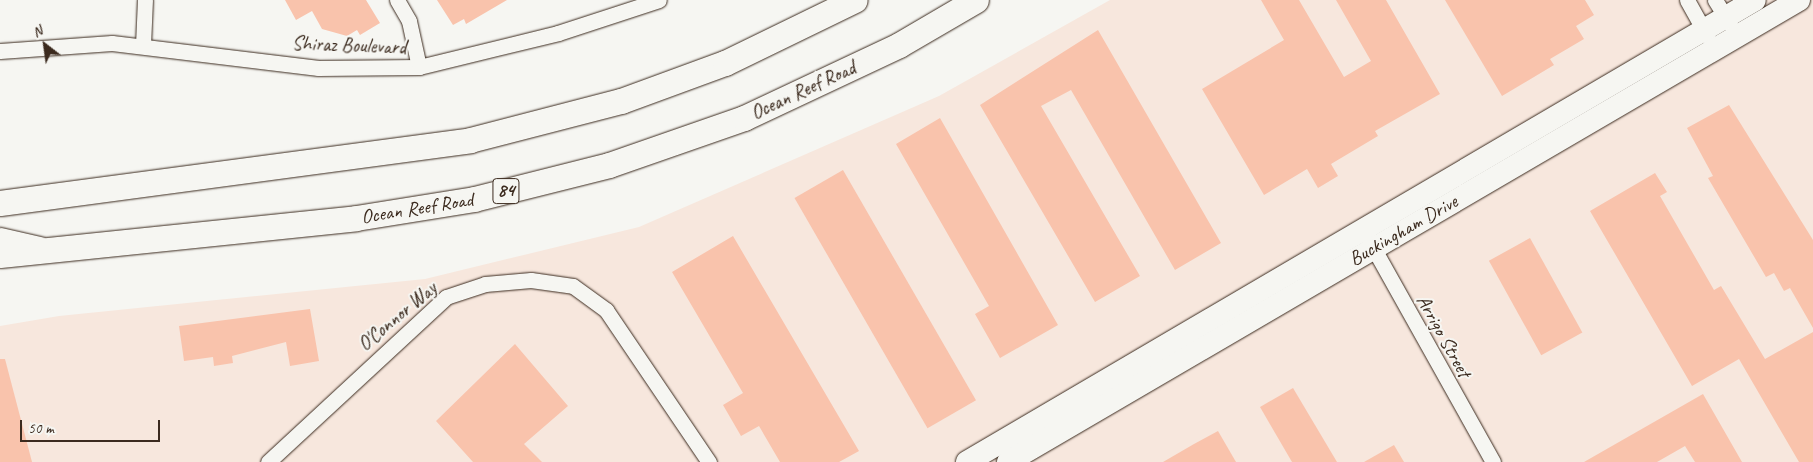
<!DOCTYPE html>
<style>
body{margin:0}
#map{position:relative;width:1813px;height:462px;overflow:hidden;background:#f6f6f2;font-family:Caveat,sans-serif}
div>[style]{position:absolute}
.built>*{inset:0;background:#f7e7dd}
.building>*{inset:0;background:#f9c3ac;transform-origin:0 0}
.roads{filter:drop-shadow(0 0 1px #3b2a1e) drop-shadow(0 0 1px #3b2a1e)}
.street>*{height:15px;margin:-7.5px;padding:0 7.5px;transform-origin:7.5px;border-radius:7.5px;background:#f6f6f2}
.secondary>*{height:22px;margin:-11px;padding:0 11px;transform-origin:11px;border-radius:11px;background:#f6f6f2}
.primary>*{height:25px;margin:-12.5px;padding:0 12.5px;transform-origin:12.5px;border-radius:12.5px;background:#f6f6f2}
span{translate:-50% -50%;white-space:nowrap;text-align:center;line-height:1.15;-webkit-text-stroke:4px #f6f6f2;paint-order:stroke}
.shield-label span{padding:1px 4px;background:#f6f6f2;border:1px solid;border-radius:4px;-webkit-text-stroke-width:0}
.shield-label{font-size:19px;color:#3b2a1e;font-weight:700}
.street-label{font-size:20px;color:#3b2a1e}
.north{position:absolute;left:20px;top:20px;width:50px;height:50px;-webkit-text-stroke:4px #f6f6f2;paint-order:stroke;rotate:330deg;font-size:14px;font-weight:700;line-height:20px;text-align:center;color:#3b2a1e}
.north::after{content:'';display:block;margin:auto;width:18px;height:22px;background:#3b2a1e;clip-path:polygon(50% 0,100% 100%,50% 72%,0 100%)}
.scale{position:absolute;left:20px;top:420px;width:140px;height:22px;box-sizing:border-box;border:2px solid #3b2a1e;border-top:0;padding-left:6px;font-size:15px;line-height:18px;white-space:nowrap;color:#3b2a1e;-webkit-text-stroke:4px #f6f6f2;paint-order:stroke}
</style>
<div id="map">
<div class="built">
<div style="clip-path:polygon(1110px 0,1813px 0,1813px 462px,0 462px,0 326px,59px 316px,425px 279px,639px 227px,939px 96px)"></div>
</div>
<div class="building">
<div style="clip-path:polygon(285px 0,366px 0,380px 23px,360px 35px,357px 30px,347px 36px,322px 29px,312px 11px,296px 20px)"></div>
<div style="clip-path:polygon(437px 0,507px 0,466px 24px,464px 19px,453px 25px)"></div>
<div style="clip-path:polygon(1261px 0,1299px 0,1344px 77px,1371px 61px,1336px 0,1386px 0,1440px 94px,1375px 131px,1378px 136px,1331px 164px,1338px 176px,1318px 188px,1307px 169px,1264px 195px,1202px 89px,1284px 40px)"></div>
<div style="clip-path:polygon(1445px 0,1585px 0,1594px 15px,1576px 26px,1584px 39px,1550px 59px,1554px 65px,1502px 96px)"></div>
<div style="clip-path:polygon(1098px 30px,1221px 243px,1175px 270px,1071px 90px,1041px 106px,1140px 276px,1095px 302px,980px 105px)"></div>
<div style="clip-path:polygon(1729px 105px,1813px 240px,1813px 328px,1790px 288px,1784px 291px,1774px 273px,1766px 277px,1708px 178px,1713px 176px,1687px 128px)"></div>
<div style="clip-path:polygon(940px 118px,1058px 325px,1000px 358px,975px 314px,989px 306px,896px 144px)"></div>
<div style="left:843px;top:170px;width:266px;height:56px;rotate:60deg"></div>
<div style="clip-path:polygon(1655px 173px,1667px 192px,1660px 196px,1714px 290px,1721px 286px,1765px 359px,1813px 332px,1813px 462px,1799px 462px,1739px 359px,1692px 386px,1590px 211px)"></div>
<div style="clip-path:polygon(733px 236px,859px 451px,839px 462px,780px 462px,759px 426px,741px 436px,723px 405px,743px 393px,672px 272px)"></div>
<div style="left:1530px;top:238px;width:108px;height:47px;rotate:61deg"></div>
<div style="clip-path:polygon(310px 309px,319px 361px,290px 366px,286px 342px,232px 356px,233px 363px,214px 366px,213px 357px,184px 361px,179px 326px)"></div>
<div style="clip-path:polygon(515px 344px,568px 406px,524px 444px,542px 462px,473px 462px,436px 421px)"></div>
<div style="clip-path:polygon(0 359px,5px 359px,32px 462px,0 462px)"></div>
<div style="clip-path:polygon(1293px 388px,1337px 462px,1292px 462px,1260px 407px)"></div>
<div style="clip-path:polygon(1703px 394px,1742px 462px,1695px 462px,1685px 446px,1657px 462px,1584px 462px)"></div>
<div style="clip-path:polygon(1218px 431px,1236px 462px,1163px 462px,1194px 444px)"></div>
<div style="clip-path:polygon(1394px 445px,1404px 462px,1364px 462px)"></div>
</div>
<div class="roads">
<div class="street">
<div style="left:397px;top:0;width:24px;rotate:60deg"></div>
<div style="left:409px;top:21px;width:47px;rotate:77.7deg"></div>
<div style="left:1687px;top:0;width:41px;rotate:60.9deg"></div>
<div style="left:1715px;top:0;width:28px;rotate:58deg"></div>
<div style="left:143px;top:45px;width:45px;rotate:-87.5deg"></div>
<div style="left:0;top:51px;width:112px;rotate:-4.1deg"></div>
<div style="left:112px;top:43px;width:208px;rotate:6.9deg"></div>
<div style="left:318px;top:68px;width:101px;rotate:-0.6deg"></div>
<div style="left:419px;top:67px;width:143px;rotate:-13.7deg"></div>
<div style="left:558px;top:33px;width:106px;rotate:-18.1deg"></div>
<div style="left:1369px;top:240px;width:254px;rotate:60.8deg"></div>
<div style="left:268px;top:462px;width:243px;rotate:-42.8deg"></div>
<div style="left:446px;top:297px;width:41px;rotate:-18.4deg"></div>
<div style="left:485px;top:284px;width:46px;rotate:-5deg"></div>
<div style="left:531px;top:280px;width:42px;rotate:8.1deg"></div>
<div style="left:573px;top:286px;width:41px;rotate:36deg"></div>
<div style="left:606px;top:310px;width:184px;rotate:55.9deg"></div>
</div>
<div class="secondary">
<div style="left:0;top:239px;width:41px;rotate:12.7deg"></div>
<div style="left:967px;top:462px;width:913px;rotate:-30.38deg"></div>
<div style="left:1008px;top:462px;width:916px;rotate:-30.29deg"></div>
</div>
<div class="primary">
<div style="left:0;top:203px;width:474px;rotate:-7.6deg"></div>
<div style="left:470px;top:140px;width:156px;rotate:-14.5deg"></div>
<div style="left:621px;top:101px;width:111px;rotate:-20.1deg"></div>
<div style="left:725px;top:63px;width:144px;rotate:-25.9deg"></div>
<div style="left:0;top:255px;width:358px;rotate:-5.9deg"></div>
<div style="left:356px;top:218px;width:120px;rotate:-9.1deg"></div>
<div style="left:474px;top:199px;width:139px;rotate:-14.1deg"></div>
<div style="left:609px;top:165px;width:143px;rotate:-19.2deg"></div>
<div style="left:744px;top:118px;width:171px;rotate:-25.2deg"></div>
<div style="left:899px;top:45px;width:89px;rotate:-30.3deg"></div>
</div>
</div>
<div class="shield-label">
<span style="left:506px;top:191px">84</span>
</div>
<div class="street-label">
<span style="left:349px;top:45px;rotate:2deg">Shiraz Boulevard</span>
<span style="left:803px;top:90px;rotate:-25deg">Ocean Reef Road</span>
<span style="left:417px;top:208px;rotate:-9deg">Ocean Reef Road</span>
<span style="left:1403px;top:230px;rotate:-30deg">Buckingham Drive</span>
<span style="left:397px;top:316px;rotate:-40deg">O'Connor Way</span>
<span style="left:1444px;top:336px;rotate:61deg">Arrigo Street</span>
</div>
<div class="north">N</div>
<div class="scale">50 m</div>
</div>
